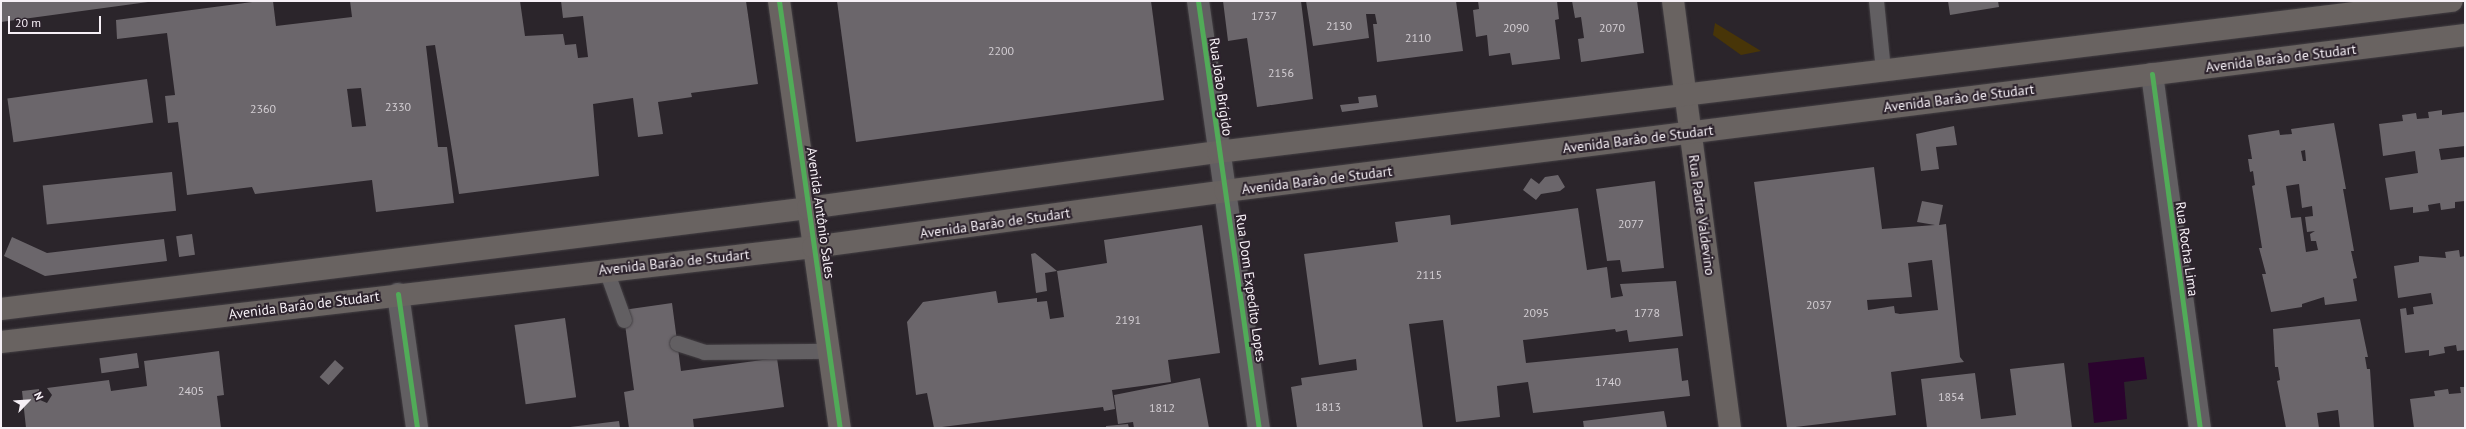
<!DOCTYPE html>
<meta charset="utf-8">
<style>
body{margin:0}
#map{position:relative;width:2466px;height:429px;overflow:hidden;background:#2b252b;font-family:"PT Sans",sans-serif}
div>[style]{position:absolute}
.green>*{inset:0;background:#483508}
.water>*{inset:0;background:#2b032e}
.building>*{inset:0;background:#6b666b;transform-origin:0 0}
.roads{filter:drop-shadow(0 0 1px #444044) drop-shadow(0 0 1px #444044)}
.service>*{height:15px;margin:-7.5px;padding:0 7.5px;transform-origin:7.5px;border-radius:7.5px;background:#625f62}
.minor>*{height:22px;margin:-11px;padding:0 11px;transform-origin:11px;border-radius:11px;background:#625f62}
.tertiary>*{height:22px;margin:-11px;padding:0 11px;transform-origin:11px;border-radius:11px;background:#625f62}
.primary>*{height:22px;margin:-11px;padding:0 11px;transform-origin:11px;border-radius:11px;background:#696361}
.cycleway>*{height:5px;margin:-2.5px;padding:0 2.5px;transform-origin:2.5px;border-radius:2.5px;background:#51ab58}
span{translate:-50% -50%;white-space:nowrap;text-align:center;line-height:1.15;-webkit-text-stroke:4px #2d232d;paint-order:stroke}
.number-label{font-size:12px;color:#d3ced3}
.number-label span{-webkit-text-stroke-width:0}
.street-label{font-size:14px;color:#f6f0f6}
.frame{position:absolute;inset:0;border:2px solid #f6f0f6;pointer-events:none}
.north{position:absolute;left:8px;top:381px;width:40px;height:40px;-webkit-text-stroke:3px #2d232d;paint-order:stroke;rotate:65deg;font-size:11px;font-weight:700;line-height:16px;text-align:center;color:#f6f0f6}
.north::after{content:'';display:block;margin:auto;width:14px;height:18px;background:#f6f0f6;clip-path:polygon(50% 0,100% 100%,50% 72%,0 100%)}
.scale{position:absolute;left:8px;top:16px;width:93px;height:18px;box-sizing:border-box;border:2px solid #f6f0f6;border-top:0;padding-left:5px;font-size:12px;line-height:14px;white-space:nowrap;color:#f6f0f6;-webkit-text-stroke:3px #2d232d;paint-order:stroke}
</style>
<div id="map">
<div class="green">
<div style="clip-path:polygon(1715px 23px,1761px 51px,1741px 55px,1713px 35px)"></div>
</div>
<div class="water">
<div style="clip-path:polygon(2144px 357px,2147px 379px,2124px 382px,2127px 419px,2094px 423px,2088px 363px)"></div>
</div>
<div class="building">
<div style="clip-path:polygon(1px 1px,148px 1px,148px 2px,1px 22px)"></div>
<div style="clip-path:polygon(evenodd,260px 1px,273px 1px,276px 26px,352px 17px,350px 1px,520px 1px,525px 36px,563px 34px,565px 45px,576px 44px,578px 58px,588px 57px,583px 16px,563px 18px,561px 1px,746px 1px,758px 84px,691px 93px,692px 97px,658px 102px,663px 134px,638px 137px,633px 98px,593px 104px,599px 176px,459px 194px,435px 45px,426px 46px,438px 147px,447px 147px,454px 203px,376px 212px,372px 180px,255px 194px,252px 187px,187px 195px,178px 122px,168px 123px,165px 96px,175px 95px,167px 33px,117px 39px,116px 20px,260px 1px,361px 88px,366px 126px,352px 127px,347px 89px,361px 88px)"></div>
<div style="clip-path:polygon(837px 1px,1151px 1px,1164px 100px,856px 142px)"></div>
<div style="clip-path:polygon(1223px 1px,1301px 1px,1313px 99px,1257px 107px,1247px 38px,1228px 41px)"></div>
<div style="clip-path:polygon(1306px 1px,1456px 1px,1463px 51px,1377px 62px,1373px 24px,1377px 24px,1375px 14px,1366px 14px,1369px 38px,1313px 46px)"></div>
<div style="clip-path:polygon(1478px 1px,1557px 1px,1559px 19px,1555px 20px,1560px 59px,1512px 65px,1510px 53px,1489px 56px,1487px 35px,1476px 37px,1473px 10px,1479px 9px)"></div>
<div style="clip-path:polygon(1572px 1px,1637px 1px,1644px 53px,1581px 62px,1578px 39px,1584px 38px,1581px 17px,1575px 18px)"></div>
<div style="clip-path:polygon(1948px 1px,1998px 1px,1999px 7px,1950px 15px)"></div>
<div style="left:147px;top:79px;width:44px;height:141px;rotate:82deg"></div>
<div style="clip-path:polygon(1376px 95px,1378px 107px,1342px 112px,1340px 105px,1359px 103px,1358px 97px)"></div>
<div style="clip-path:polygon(2442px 110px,2442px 115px,2465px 112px,2465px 146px,2439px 149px,2441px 160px,2465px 157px,2465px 201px,2455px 202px,2455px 208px,2441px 210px,2440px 203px,2428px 205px,2429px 211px,2413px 213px,2413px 207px,2390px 210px,2385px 178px,2418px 173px,2415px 151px,2383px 156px,2379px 124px,2403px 121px,2402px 115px,2416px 113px,2417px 119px,2429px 118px,2428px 112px)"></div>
<div style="clip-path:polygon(evenodd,2334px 123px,2346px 189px,2343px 189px,2354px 251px,2351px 251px,2357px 278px,2353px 279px,2357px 301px,2325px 305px,2324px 297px,2302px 304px,2302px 307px,2271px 312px,2262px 274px,2266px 274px,2259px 248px,2262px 248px,2252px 186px,2255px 185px,2253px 171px,2250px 172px,2248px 159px,2252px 159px,2248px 135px,2279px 130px,2280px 135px,2292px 134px,2291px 129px,2334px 123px,2305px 150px,2306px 161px,2303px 161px,2301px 151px,2305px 150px,2334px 123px,2299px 184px,2302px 208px,2312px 206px,2313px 216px,2305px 217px,2307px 232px,2315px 231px,2310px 234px,2311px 241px,2316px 241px,2318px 250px,2306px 252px,2301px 217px,2291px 218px,2286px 186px,2299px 184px)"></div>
<div style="clip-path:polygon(1954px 126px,1957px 145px,1936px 147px,1939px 169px,1921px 171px,1916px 134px)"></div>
<div style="clip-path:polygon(evenodd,1874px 167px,1882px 229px,1935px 225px,1917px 222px,1922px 201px,1943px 205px,1939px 225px,1946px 224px,1960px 357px,1964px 362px,1891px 372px,1896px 415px,1787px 428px,1754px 182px,1874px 167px,1932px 260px,1938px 310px,1900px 314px,1895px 313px,1894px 306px,1868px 310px,1867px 300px,1912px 297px,1908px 263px,1932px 260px)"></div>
<div style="left:172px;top:172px;width:39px;height:130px;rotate:84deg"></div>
<div style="clip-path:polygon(1558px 175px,1565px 187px,1560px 191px,1541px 194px,1536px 200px,1523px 190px,1531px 178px,1539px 184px,1545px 177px)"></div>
<div style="clip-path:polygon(1655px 181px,1664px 268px,1622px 272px,1620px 260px,1607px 261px,1596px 189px)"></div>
<div style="clip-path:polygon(1578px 208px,1587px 270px,1607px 267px,1611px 298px,1623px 296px,1620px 284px,1676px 281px,1683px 336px,1629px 342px,1627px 330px,1616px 332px,1615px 329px,1523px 340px,1526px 363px,1678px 348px,1682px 381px,1688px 380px,1690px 396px,1533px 413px,1528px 382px,1497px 386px,1500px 417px,1456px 422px,1443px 320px,1409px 324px,1423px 428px,1297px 428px,1291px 387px,1302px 385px,1301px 378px,1357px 370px,1356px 359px,1319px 365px,1304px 254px,1398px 242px,1395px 222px,1450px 215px,1451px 225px)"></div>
<div style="clip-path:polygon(1202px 225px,1220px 353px,1168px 360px,1171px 382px,1112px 390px,1115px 409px,1104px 411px,1103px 407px,934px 428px,927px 393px,916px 395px,907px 322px,923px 302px,996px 291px,998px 303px,1037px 298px,1037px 302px,1047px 301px,1050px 319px,1064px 317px,1057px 271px,1045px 273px,1047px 291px,1036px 293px,1031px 254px,1035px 253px,1057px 271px,1107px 263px,1104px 240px)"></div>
<div style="left:192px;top:234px;width:21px;height:16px;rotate:82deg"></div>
<div style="clip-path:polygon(12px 237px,47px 253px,164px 239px,167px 261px,45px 276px,4px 256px)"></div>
<div style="clip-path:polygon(2459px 250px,2460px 257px,2465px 256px,2465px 350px,2457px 351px,2456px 345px,2444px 347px,2445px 353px,2429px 356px,2429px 350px,2405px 353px,2400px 309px,2406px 308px,2407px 315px,2414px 314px,2413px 307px,2433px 304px,2432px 299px,2431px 293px,2398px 298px,2394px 266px,2419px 262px,2419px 256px,2446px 258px,2445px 252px)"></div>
<div style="clip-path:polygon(672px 303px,681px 371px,777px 358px,784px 407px,693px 419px,694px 428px,629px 428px,624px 392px,634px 390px,623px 310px)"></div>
<div style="left:565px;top:318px;width:80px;height:51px;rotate:82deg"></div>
<div style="clip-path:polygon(2360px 319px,2368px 357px,2365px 357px,2367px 369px,2370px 369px,2374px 428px,2340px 428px,2338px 410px,2317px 413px,2319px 428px,2286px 428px,2277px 381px,2280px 380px,2278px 367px,2275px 367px,2273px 329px)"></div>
<div style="clip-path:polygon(219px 351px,224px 395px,217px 396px,221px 428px,26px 428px,22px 391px,39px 389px,40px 400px,47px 403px,52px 395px,47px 388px,109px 380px,111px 391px,147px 386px,144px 361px)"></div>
<div style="left:137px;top:353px;width:15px;height:38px;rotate:82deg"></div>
<div style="left:335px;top:360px;width:12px;height:23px;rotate:42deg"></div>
<div style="clip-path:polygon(2064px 363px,2072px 428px,1927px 428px,1921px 379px,1975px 373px,1981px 419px,2016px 415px,2010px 369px)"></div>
<div style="clip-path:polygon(1200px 378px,1209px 428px,1134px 428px,1133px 422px,1118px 424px,1114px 395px)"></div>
<div style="clip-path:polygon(2460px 387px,2465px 387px,2465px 428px,2414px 428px,2410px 399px,2435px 396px,2434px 391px,2448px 389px,2449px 394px,2461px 393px)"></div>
<div style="clip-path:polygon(1664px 411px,1667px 428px,1584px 428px,1583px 421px)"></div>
<div style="clip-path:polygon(619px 421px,620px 428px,570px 428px,570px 427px)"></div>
<div style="clip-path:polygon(1128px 424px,1129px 428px,1106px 428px,1106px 426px)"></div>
</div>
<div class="roads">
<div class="service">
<div style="left:1876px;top:1px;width:69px;rotate:84.2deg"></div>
<div style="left:606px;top:270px;width:53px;rotate:70.2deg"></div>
<div style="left:677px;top:343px;width:28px;rotate:18deg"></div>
<div style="left:704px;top:352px;width:125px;rotate:-0.5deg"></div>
</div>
<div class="minor">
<div style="left:2152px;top:74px;width:357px;rotate:82.3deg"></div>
<div style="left:398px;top:294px;width:135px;rotate:81.9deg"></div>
</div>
<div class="tertiary">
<div style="left:1198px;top:1px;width:431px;rotate:81.9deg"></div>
</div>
<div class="primary">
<div style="left:779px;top:1px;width:431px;rotate:81.9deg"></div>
<div style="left:1673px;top:1px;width:431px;rotate:82.4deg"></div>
<div style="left:1px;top:309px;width:813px;rotate:-7.13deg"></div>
<div style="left:808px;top:208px;width:414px;rotate:-7.8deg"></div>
<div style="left:1218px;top:152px;width:1243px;rotate:-6.98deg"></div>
<div style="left:1px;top:342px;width:818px;rotate:-6.67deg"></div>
<div style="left:813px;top:247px;width:416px;rotate:-7.7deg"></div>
<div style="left:1225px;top:191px;width:1250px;rotate:-7.17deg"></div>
</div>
</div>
<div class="cycleway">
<div style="left:779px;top:1px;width:431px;rotate:81.9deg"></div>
<div style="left:1198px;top:1px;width:431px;rotate:81.9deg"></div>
<div style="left:2152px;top:74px;width:357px;rotate:82.3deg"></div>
<div style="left:398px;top:294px;width:135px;rotate:81.9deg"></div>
</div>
<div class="number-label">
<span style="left:1264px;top:16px">1737</span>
<span style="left:1339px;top:26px">2130</span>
<span style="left:1516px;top:28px">2090</span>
<span style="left:1612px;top:28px">2070</span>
<span style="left:1418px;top:38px">2110</span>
<span style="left:1001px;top:51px">2200</span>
<span style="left:1281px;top:73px">2156</span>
<span style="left:398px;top:107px">2330</span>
<span style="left:263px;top:109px">2360</span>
<span style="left:1631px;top:224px">2077</span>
<span style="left:1429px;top:275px">2115</span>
<span style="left:1819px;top:305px">2037</span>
<span style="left:1536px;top:313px">2095</span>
<span style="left:1647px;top:313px">1778</span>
<span style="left:1128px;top:320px">2191</span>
<span style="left:1608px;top:382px">1740</span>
<span style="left:191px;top:391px">2405</span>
<span style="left:1951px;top:397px">1854</span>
<span style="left:1328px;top:407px">1813</span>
<span style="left:1162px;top:408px">1812</span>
</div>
<div class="street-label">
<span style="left:2281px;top:58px;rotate:-7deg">Avenida Barão de Studart</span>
<span style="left:1221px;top:87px;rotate:82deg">Rua João Brígido</span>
<span style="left:1959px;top:98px;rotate:-7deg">Avenida Barão de Studart</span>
<span style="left:1638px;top:139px;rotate:-7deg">Avenida Barão de Studart</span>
<span style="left:1317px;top:180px;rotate:-7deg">Avenida Barão de Studart</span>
<span style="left:821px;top:213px;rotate:82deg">Avenida Antônio Sales</span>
<span style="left:1702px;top:215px;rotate:82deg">Rua Padre Valdevino</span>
<span style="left:995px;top:223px;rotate:-8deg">Avenida Barão de Studart</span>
<span style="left:2187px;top:249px;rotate:82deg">Rua Rocha Lima</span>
<span style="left:674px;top:262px;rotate:-6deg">Avenida Barão de Studart</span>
<span style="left:1251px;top:288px;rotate:82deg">Rua Dom Expedito Lopes</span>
<span style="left:304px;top:305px;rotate:-7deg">Avenida Barão de Studart</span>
</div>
<div class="frame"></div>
<div class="north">N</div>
<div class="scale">20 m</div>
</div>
